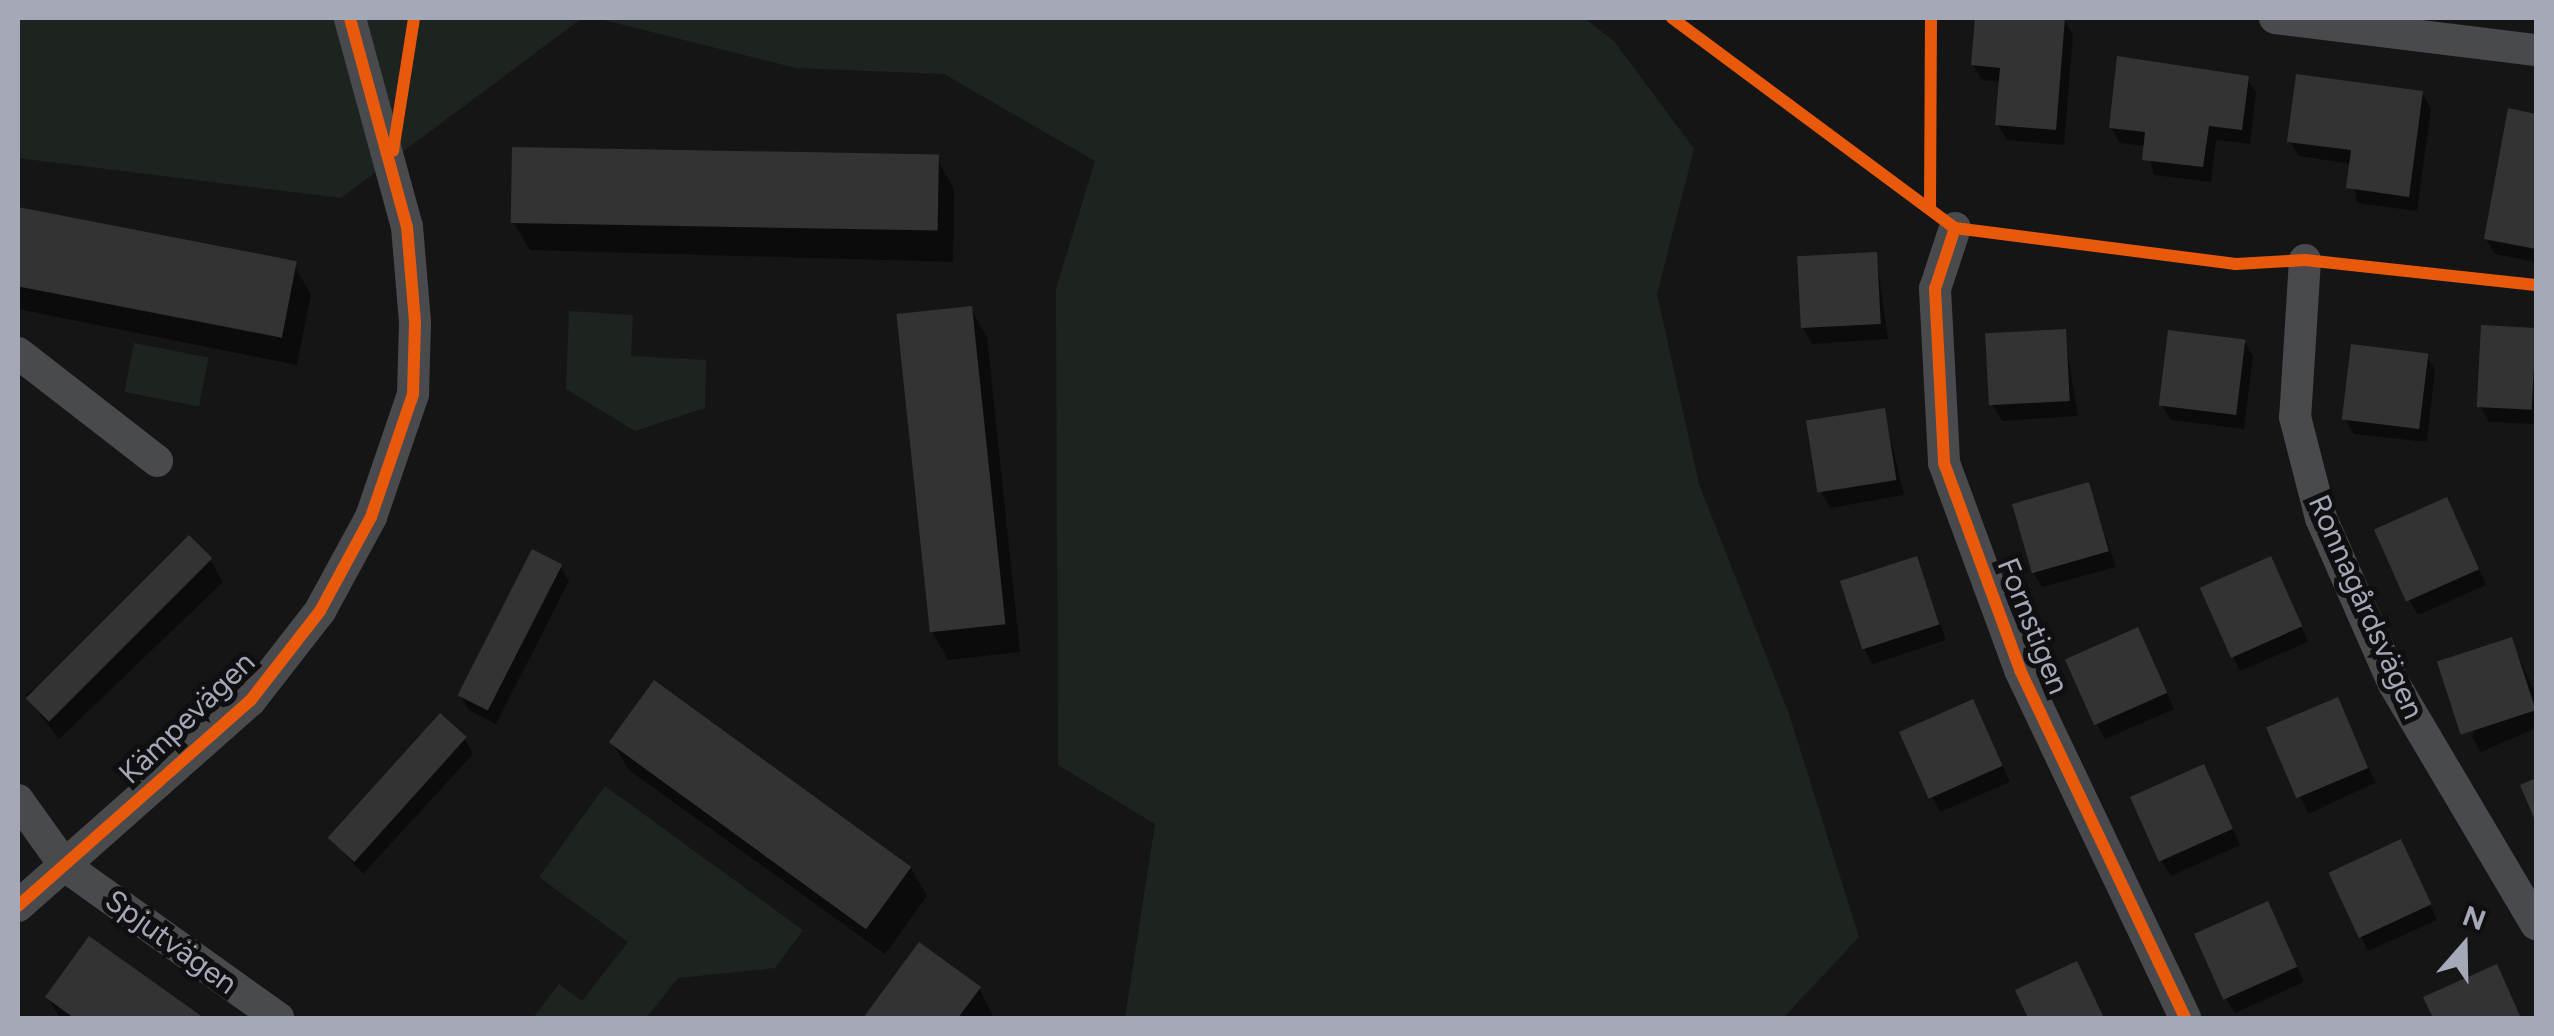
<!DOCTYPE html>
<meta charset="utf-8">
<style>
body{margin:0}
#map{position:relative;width:2554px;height:1036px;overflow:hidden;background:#151515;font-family:Figtree,sans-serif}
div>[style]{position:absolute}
.green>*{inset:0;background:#1d241f;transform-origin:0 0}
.shadow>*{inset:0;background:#0007;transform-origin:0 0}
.building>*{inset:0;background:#333334;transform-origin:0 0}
.minor>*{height:32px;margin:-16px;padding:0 16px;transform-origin:16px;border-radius:16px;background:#494a4e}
.cycleway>*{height:12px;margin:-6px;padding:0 6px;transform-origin:6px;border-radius:6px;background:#e8590c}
span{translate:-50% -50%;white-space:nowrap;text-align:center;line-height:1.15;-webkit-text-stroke:10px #0f0f11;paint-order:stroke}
.street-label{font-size:30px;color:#a5a8b7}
.frame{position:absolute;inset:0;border:20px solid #a5a8b7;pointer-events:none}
.north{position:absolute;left:2414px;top:896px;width:100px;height:100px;-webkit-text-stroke:8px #0f0f11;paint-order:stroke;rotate:20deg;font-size:28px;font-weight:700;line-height:40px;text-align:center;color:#a5a8b7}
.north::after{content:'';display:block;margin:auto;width:35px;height:45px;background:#a5a8b7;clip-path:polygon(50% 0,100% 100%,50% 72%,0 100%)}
</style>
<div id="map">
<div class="green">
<div style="clip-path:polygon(18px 18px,582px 18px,341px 198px,18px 158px)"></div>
<div style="clip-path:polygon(596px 18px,1584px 18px,1614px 41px,1694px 149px,1657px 294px,1699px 484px,1789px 714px,1859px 937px,1783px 1018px,1125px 1018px,1155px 824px,1058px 765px,1056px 289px,1095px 161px,944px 74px,796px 68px)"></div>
<div style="clip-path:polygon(569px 311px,633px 315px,631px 356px,706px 360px,705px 408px,635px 431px,566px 389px)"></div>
<div style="left:134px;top:343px;width:76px;height:50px;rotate:11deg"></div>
<div style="clip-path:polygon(605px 786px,803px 930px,775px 968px,678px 978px,646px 1018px,533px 1018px,559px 984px,582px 1001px,628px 942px,539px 877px)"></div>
</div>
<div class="shadow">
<div style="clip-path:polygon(1977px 18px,2064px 20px,2073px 35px,2064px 145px,2007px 140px,1998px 125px,2001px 82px,1982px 80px,1973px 65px)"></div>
<div style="clip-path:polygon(2247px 78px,2256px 93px,2250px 144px,2216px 140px,2211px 182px,2154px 175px,2146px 146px,2120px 143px,2111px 127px)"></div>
<div style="clip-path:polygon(2422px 93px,2431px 109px,2417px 211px,2357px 203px,2351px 164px,2299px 156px,2290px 141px)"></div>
<div style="clip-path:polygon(2510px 111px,2536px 116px,2536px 262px,2495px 254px,2486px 239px)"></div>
<div style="clip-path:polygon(938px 161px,954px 189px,953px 262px,530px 250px,513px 222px)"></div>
<div style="clip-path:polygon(18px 210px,294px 266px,311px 294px,297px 365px,18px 309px)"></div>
<div style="clip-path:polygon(1876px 255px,1888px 339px,1812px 344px,1803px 328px)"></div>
<div style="clip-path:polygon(971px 309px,987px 337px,1020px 652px,948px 660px,932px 631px)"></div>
<div style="clip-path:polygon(2484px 328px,2536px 330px,2536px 424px,2489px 422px,2480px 406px)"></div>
<div style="clip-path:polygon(2064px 332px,2078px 416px,2002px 421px,1993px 406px)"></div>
<div style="clip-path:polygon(2244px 341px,2253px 356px,2244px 429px,2171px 420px,2162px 405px)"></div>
<div style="clip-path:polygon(2426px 355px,2435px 370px,2427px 442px,2354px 434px,2345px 418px)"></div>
<div style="clip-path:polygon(1884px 411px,1904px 495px,1830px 508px,1821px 492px)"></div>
<div style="clip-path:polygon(2088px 485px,2116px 567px,2042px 587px,2033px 572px)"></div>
<div style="clip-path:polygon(2455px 515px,2486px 585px,2418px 615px,2409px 600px)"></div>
<div style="clip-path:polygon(1915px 559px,1946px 640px,1873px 664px,1864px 649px)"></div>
<div style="clip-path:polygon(210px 560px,223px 582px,59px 739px,25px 695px)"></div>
<div style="clip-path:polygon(560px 566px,569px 581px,496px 724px,469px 710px,460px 695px)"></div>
<div style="clip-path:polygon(2279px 574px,2308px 642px,2240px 671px,2202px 588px)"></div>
<div style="clip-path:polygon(2511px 640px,2536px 695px,2536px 728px,2481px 752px,2472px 737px)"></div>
<div style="clip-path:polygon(2146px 645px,2174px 709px,2105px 739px,2097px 724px)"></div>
<div style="left:2337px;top:700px;width:91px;height:74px;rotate:65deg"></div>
<div style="clip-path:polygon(1981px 718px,2010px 782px,1940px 812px,1932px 797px)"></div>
<div style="clip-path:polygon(465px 739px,473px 754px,363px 874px,329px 836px)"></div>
<div style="clip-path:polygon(612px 742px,911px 868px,927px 896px,885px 954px,629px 770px)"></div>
<div style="clip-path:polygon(2211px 782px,2240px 845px,2171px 876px,2162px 861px)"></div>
<div style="clip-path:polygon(2409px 857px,2437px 920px,2368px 951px,2331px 872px)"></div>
<div style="clip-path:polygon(2275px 919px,2304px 982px,2235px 1013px,2226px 998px)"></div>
<div style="clip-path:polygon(89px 939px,200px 1018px,60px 1018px,48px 998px)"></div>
<div style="clip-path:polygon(920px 945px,979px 988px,994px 1018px,866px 1018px)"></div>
</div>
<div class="building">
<div style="clip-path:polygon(1975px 18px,2065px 18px,2056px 130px,1995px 125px,2000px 68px,1971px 65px)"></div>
<div style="clip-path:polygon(2117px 56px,2249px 76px,2242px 130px,2209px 126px,2203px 167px,2142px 160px,2145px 132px,2109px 128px)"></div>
<div style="clip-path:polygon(2296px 74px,2423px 91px,2409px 197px,2346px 188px,2351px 150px,2287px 142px)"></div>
<div style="clip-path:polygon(2508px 108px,2536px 114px,2536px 249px,2484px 239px)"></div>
<div style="left:512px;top:147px;width:427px;height:76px;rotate:1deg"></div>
<div style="left:18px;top:207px;width:284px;height:78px;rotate:11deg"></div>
<div style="left:1877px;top:252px;width:72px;height:80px;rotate:87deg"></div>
<div style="left:972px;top:306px;width:320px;height:76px;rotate:84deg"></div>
<div style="left:2481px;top:325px;width:55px;height:82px;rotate:3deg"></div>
<div style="left:2066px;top:329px;width:72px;height:81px;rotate:87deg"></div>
<div style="left:2168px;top:330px;width:78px;height:76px;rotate:7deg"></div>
<div style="left:2351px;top:344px;width:78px;height:76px;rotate:7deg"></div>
<div style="left:1885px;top:408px;width:73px;height:80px;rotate:81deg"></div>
<div style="left:2089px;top:482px;width:72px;height:80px;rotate:74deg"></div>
<div style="left:2447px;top:497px;width:79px;height:80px;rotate:66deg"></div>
<div style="left:189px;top:535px;width:33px;height:231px;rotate:45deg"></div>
<div style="left:532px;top:549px;width:34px;height:164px;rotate:27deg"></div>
<div style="left:1917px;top:556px;width:72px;height:81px;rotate:72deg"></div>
<div style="left:2271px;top:556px;width:77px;height:78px;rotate:66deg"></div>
<div style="left:2138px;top:627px;width:72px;height:80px;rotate:66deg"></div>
<div style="left:2512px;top:637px;width:77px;height:79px;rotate:72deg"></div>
<div style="left:654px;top:680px;width:318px;height:77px;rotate:36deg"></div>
<div style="left:2338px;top:697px;width:77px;height:78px;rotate:67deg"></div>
<div style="left:1973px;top:699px;width:73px;height:81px;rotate:66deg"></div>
<div style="left:440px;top:713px;width:36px;height:168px;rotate:42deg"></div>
<div style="left:2204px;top:764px;width:71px;height:81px;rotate:66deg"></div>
<div style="clip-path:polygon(2536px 778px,2536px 823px,2520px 785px)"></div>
<div style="left:2401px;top:839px;width:72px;height:80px;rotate:65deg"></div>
<div style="left:2268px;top:901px;width:72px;height:81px;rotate:66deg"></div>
<div style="clip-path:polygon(89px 936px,204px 1018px,74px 1018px,45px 997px)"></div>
<div style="clip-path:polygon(919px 942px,981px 987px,958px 1018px,863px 1018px)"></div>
<div style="clip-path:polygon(2077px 961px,2104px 1018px,2028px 1018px,2015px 990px)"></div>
<div style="clip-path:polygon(2497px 964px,2521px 1018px,2433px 1018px,2423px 997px)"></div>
</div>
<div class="minor">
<div style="left:2275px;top:18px;width:263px;rotate:7deg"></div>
<div style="left:1955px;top:228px;width:64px;rotate:108.2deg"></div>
<div style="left:1935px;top:289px;width:174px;rotate:87deg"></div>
<div style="left:1944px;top:463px;width:221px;rotate:69.8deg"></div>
<div style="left:2020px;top:670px;width:385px;rotate:64.6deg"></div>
<div style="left:2305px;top:260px;width:157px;rotate:93.6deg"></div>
<div style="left:2295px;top:417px;width:104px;rotate:75.6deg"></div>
<div style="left:2321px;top:518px;width:181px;rotate:66.3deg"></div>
<div style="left:2394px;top:684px;width:279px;rotate:59.4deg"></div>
<div style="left:18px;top:353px;width:176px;rotate:37.8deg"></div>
<div style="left:18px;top:800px;width:81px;rotate:54.5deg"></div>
<div style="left:65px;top:866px;width:262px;rotate:35.5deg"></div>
<div style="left:18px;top:906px;width:310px;rotate:-41.5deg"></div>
<div style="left:250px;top:701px;width:114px;rotate:-52.1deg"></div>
<div style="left:320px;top:611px;width:107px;rotate:-61.5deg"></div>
<div style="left:371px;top:517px;width:130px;rotate:-71.1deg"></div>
<div style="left:413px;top:394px;width:72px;rotate:-88.4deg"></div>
<div style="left:415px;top:322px;width:95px;rotate:-94.8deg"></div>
<div style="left:407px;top:227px;width:217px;rotate:-105.3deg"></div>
</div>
<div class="cycleway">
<div style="left:1672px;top:18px;width:352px;rotate:36.6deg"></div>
<div style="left:1955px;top:228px;width:283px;rotate:7.3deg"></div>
<div style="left:2236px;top:264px;width:69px;rotate:-3.3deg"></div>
<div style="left:2305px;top:260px;width:232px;rotate:6.2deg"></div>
<div style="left:393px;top:151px;width:135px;rotate:-81deg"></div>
<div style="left:1930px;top:208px;width:190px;rotate:-89.7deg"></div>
<div style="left:1955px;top:228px;width:64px;rotate:108.2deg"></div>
<div style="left:1935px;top:289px;width:174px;rotate:87deg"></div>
<div style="left:1944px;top:463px;width:221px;rotate:69.8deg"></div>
<div style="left:2020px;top:670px;width:385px;rotate:64.6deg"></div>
<div style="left:18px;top:906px;width:310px;rotate:-41.5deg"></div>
<div style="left:250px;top:701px;width:114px;rotate:-52.1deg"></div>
<div style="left:320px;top:611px;width:107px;rotate:-61.5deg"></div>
<div style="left:371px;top:517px;width:130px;rotate:-71.1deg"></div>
<div style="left:413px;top:394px;width:72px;rotate:-88.4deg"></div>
<div style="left:415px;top:322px;width:95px;rotate:-94.8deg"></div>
<div style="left:407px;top:227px;width:217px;rotate:-105.3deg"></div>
</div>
<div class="street-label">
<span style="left:2366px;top:607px;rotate:66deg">Ronnagårdsvägen</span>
<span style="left:2033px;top:626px;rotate:68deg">Fornstigen</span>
<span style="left:187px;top:718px;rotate:-44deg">Kämpevägen</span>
<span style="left:171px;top:942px;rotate:36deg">Spjutvägen</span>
</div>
<div class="frame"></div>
<div class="north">N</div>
</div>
